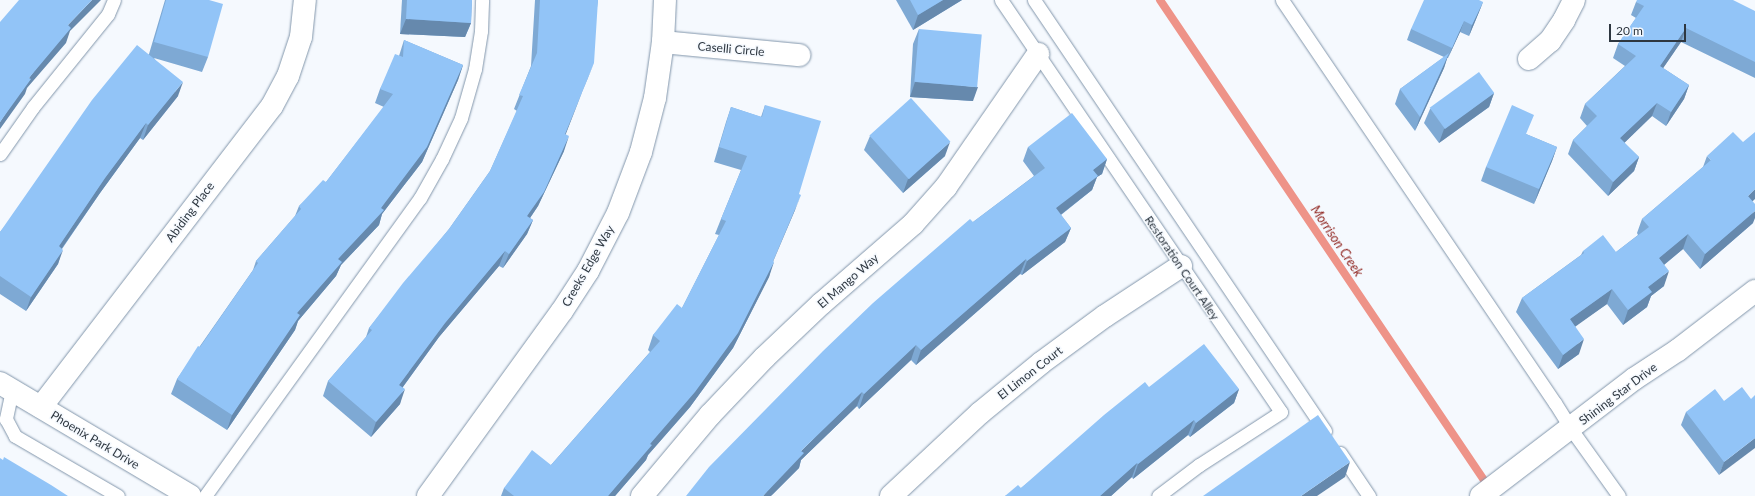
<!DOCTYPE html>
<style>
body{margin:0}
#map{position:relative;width:1755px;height:496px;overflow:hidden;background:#f5f9fe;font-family:Lato,sans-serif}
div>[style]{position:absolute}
.stream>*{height:8px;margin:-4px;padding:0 4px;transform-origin:4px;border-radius:4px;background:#ee9388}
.roads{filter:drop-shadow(0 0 1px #8296ab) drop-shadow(0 0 1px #8296ab)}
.service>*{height:13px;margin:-6.5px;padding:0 6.5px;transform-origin:6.5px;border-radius:6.5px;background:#fff}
.minor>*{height:22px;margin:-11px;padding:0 11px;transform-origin:11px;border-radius:11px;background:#fff}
.wall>*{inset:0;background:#7ea9d4}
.shaded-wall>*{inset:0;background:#6689ad}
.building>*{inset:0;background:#92c4f7;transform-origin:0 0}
span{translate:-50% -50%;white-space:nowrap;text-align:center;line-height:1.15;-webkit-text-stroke:3px #f5f9fe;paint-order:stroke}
.street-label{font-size:12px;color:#2e3740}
.water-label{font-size:13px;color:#902621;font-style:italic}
.scale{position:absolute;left:1609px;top:24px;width:77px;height:18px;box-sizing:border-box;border:2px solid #2e3740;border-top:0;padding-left:5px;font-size:12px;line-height:14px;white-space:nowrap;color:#2e3740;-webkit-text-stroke:3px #f5f9fe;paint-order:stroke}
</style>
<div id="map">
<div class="stream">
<div style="left:1160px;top:0;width:590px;rotate:55.99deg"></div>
</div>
<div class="roads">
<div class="service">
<div style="left:1001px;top:0;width:498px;rotate:55.8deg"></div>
<div style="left:1281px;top:412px;width:98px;rotate:147.1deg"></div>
<div style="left:1199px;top:465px;width:51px;rotate:142.9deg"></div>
<div style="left:1034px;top:0;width:520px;rotate:55.97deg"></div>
<div style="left:1282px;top:0;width:487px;rotate:55.9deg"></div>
<div style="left:1555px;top:403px;width:31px;rotate:58deg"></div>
<div style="left:1571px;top:429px;width:82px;rotate:54.4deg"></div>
<div style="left:0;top:154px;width:57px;rotate:-54.9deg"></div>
<div style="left:33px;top:107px;width:119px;rotate:-51.1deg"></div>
<div style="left:108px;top:14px;width:15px;rotate:-67deg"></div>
<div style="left:12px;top:390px;width:30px;rotate:102deg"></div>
<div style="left:6px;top:419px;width:19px;rotate:62deg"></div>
<div style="left:15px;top:436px;width:119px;rotate:30.2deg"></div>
<div style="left:1340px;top:453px;width:52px;rotate:56deg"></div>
<div style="left:205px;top:496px;width:367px;rotate:-54.2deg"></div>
<div style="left:420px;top:198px;width:45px;rotate:-60.6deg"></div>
<div style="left:442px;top:159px;width:45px;rotate:-65.1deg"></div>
<div style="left:461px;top:118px;width:51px;rotate:-74.1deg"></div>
<div style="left:475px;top:69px;width:38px;rotate:-81deg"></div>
<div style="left:481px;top:31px;width:31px;rotate:-88deg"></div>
</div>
<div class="minor">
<div style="left:663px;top:42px;width:137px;rotate:5.5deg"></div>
<div style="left:1529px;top:59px;width:28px;rotate:-41deg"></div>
<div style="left:1550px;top:41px;width:25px;rotate:-56deg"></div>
<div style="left:1564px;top:20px;width:22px;rotate:-63deg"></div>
<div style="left:0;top:383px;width:221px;rotate:30.7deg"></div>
<div style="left:41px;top:407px;width:379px;rotate:-52.5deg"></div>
<div style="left:272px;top:106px;width:34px;rotate:-62deg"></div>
<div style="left:288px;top:76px;width:41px;rotate:-71.6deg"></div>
<div style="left:301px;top:37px;width:37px;rotate:-84deg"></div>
<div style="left:428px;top:496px;width:228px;rotate:-54.1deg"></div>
<div style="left:562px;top:311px;width:48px;rotate:-57deg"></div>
<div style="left:588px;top:271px;width:65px;rotate:-62.7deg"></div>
<div style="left:618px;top:213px;width:65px;rotate:-69.3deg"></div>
<div style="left:641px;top:152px;width:56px;rotate:-75.5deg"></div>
<div style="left:655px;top:98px;width:57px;rotate:-81.9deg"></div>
<div style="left:663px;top:42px;width:42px;rotate:-87.3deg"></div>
<div style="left:642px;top:496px;width:106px;rotate:-50deg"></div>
<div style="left:710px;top:415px;width:79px;rotate:-46.5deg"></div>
<div style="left:764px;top:358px;width:79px;rotate:-43.5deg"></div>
<div style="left:821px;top:304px;width:122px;rotate:-41deg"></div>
<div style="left:913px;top:224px;width:50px;rotate:-48.3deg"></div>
<div style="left:946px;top:187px;width:162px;rotate:-55.3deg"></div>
<div style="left:891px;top:496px;width:122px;rotate:-43deg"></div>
<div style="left:980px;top:413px;width:79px;rotate:-39.3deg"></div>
<div style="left:1041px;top:363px;width:79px;rotate:-36.3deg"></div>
<div style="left:1105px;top:316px;width:91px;rotate:-33.3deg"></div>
<div style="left:1481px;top:496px;width:193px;rotate:-37.4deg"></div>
<div style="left:1634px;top:379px;width:53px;rotate:-33.4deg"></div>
<div style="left:1678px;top:350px;width:97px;rotate:-37.5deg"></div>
</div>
</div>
<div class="wall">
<div style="clip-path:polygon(165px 0,209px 0,208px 57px,202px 72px,154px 58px,178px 96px,143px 140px,140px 138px,100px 193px,62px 249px,58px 264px,26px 311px,0 294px,0 232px,149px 54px)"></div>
<div style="clip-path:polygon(402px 0,472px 0,471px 23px,465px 37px,400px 34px)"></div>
<div style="clip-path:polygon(535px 0,598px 0,588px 77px,565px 135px,564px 151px,538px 206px,530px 218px,533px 220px,527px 234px,503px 268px,499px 266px,439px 337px,403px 387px,400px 404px,371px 437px,323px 396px,328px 381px,366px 337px,369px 328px,449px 229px,490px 171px,517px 111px,514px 109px,531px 66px)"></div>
<div style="clip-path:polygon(896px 0,962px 0,913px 30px)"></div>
<div style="clip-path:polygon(1483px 2px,1479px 12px,1469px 36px,1460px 32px,1448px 58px,1447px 58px,1444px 68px,1415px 131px,1395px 104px,1400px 89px,1444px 57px,1407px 40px,1411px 29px)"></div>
<div style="clip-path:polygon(1636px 2px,1755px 11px,1755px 78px,1681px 42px,1663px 68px,1689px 85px,1684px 99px,1666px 126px,1652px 116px,1624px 143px,1639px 157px,1634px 171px,1608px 196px,1568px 154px,1573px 140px,1587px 126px,1580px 118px,1585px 104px,1625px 66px,1613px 58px,1618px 44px,1636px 18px,1631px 15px)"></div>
<div style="clip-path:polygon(919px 29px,973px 101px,910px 97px,913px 44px)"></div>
<div style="clip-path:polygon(404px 40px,463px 65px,458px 80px,422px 162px,382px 214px,379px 225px,341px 265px,336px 276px,298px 321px,295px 330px,227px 430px,171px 394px,177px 379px,253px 270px,256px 261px,295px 216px,299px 206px,326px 182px,384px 107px,375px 103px,380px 89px,399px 56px)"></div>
<div style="clip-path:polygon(1494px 93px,1489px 107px,1439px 143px,1424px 123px,1430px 109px)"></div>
<div style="clip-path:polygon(765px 105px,799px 194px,795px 210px,773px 261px,769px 277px,733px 348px,690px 407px,648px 455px,646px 460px,615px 496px,501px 496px,504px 488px,551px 465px,650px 352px,648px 350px,653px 335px,682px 308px,719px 235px,715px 234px,721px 219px,741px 170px,714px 162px,726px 122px,731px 107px,761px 117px)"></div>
<div style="clip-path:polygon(1526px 134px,1557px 147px,1552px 161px,1534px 204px,1481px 181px,1486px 167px)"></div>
<div style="clip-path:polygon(870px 136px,945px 156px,903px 193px,864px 150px)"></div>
<div style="clip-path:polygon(1028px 147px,1107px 159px,1102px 174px,1097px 177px,1092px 190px,1061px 215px,1071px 228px,1065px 242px,1022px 275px,1020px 274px,916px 365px,911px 360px,859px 409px,857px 406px,801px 460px,799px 468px,771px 496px,973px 222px,1034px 176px,1023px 161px)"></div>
<div style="clip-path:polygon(1707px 156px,1752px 201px,1753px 223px,1700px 269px,1683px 249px,1664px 265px,1664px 286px,1651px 296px,1647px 307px,1623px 325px,1607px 304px,1575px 326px,1579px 354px,1558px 369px,1516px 312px,1522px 298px,1581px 255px,1583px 251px,1616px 252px,1638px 235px,1637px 233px,1642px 219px,1703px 167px)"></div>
<div style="clip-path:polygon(1149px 387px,1239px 389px,1234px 403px,1190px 437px,1188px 435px,1133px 479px,1132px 477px,1111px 496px,1005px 496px,1021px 488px)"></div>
<div style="clip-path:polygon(1751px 399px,1719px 475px,1681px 425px,1686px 412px,1724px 401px)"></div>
</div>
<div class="shaded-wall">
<div style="clip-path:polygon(92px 0,101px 0,70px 31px,66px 43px,27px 88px,25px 94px,0 129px,0 122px,29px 78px,68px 25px)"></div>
<div style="clip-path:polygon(943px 0,962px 0,913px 30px,918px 15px)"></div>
<div style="clip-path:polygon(1483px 2px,1479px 12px,1469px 36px,1472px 25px)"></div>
<div style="clip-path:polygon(406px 19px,471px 23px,465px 37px,400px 34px)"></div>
<div style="clip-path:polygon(1464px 21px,1460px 32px,1448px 58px,1452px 48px)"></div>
<div style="clip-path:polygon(1686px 28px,1681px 42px,1655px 80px,1660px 66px)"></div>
<div style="clip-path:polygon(1449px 53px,1444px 68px,1415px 131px,1420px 117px)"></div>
<div style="clip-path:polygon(594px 63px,588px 77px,560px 149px,565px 134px)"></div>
<div style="clip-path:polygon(463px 65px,458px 80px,422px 162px,382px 214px,379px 225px,341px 265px,336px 276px,298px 321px,295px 330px,227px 430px,232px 415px,297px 313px,338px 259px,381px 208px)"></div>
<div style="clip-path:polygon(183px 82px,178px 96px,143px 140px,148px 125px)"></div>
<div style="clip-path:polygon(915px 82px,978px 87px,973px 101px,910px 97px)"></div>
<div style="clip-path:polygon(1689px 85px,1684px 99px,1666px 126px,1671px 112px)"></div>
<div style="clip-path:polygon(1494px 93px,1489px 107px,1439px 143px,1444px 129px)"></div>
<div style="clip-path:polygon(1657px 103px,1652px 116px,1615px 152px,1620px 138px)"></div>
<div style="clip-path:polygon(146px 123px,140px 138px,100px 193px,53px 261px,59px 246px,105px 178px)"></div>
<div style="clip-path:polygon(569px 136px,564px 151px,538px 206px,522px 230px,527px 216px)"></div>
<div style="clip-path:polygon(950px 142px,945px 156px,903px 193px,908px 179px)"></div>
<div style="clip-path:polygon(1557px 147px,1552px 161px,1534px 204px,1539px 189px)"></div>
<div style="clip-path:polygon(1639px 157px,1634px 171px,1608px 196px,1613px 182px)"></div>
<div style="clip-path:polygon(1107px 159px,1102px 174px,1097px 177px,1092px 190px,1050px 223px,1056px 208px,1093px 170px)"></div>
<div style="clip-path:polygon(1755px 189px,1755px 199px,1742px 211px,1748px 196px)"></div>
<div style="clip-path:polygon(801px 195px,795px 210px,767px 276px,773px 261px)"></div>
<div style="clip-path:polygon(1755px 211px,1755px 218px,1753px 223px,1700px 269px,1705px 254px)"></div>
<div style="clip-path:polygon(533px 220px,527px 234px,503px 268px,509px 254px)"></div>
<div style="clip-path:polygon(1071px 228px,1065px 242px,1022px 275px,1027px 261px)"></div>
<div style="clip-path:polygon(1688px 234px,1683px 249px,1654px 273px,1659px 258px)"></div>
<div style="clip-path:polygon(63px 250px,58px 264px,26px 311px,31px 297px)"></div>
<div style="clip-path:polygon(505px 251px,499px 266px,439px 337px,394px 399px,399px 385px,445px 323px)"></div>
<div style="clip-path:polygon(1026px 259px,1020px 274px,916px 365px,921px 350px)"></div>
<div style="clip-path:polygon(774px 262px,769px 277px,733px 348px,690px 407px,648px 455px,646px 460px,615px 496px,608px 496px,650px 444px)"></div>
<div style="clip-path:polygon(1669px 271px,1664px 286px,1651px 296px,1647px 307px,1623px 325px,1628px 310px,1648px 287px)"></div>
<div style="clip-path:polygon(1612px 289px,1607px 304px,1565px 334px,1570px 319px)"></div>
<div style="clip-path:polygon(1584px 339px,1579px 354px,1558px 369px,1563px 355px)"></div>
<div style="clip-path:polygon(916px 345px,911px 360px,859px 409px,864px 394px)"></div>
<div style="clip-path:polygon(405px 389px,400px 404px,371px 437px,376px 422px)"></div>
<div style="clip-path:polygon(1239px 389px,1234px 403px,1190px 437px,1196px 423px)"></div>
<div style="clip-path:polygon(862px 392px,857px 406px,801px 460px,799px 468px,771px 496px,763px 496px,801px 451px)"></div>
<div style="clip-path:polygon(1194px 420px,1188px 435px,1133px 479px,1138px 464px)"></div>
<div style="clip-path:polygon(1755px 438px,1755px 448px,1719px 475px,1724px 462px)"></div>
<div style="clip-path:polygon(1350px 462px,1345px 477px,1317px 496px,1301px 496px)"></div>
<div style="clip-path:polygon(1137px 463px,1132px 477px,1111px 496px,1100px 496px)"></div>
</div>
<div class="building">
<div style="clip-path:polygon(19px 0,92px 0,68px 25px,71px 28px,29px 78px,31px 79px,0 122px,0 22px)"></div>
<div style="clip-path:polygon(166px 0,209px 0,223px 4px,208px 57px,154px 42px)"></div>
<div style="clip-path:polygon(407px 0,472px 0,471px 23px,406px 19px)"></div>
<div style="clip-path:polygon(540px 0,598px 0,594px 63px,565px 134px,569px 136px,544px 192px,527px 216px,533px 220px,509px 254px,505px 251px,445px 323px,399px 385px,405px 389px,376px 422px,328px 381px,372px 330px,369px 328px,403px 283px,449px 229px,490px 171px,523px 96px,519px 95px,537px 53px)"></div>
<div style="clip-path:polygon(910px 0,943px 0,918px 15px)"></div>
<div style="clip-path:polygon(1424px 0,1479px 0,1483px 2px,1472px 25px,1464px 21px,1452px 48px,1411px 29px)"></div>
<div style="clip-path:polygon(1637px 0,1733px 0,1755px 11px,1755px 62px,1686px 28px,1660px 66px,1689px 85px,1671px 112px,1657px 103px,1620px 138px,1639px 157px,1613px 182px,1573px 140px,1597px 116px,1585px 104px,1636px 56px,1618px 44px,1644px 6px,1636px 2px)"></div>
<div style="left:919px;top:29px;width:63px;height:53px;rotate:5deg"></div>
<div style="clip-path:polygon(404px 40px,463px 65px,427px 147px,381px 208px,384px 210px,338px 259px,342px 262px,297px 313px,300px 315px,232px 415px,177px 379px,198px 346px,200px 347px,258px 263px,256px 261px,301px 209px,299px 206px,323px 180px,326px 182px,393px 94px,380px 89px,395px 54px,403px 57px)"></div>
<div style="clip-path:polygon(137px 45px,183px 82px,148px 125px,146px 123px,105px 178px,59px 246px,63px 250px,31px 297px,0 276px,0 232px,92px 100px)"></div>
<div style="clip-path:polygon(1449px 53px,1420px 117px,1400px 89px)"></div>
<div style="left:1479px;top:72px;width:26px;height:61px;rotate:54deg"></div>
<div style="left:911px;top:98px;width:59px;height:56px;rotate:48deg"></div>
<div style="clip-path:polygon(765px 105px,821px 121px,799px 194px,801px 195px,773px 261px,774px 262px,738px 333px,695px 392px,650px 444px,652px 445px,608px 496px,514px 496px,504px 488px,532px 450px,551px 465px,660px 341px,653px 335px,677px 304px,682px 308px,726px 221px,721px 219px,747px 156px,719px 147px,731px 107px,762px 117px)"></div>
<div style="clip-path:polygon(1512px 105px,1534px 115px,1526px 134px,1557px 147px,1539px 189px,1486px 167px)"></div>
<div style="clip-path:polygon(1072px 113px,1107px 159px,1093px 170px,1098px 176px,1056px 208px,1071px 228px,1027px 261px,1026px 259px,921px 350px,916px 345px,864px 394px,862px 392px,801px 451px,804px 453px,763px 496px,686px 496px,709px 467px,823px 351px,873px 303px,970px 219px,973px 222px,1045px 168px,1028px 147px)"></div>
<div style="clip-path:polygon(1733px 132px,1743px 142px,1755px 132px,1755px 189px,1748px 196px,1755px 204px,1755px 211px,1705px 254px,1688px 234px,1659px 258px,1669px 271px,1648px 287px,1652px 292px,1628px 310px,1612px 289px,1570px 319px,1584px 339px,1563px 355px,1522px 298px,1584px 253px,1583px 251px,1603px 235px,1616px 252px,1649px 227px,1642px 219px,1711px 160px,1707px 156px)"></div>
<div style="clip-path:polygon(1204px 344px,1239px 389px,1196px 423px,1194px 420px,1138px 464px,1137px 463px,1100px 496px,1005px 496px,1018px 485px,1021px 488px,1104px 415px,1145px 382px,1149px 387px)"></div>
<div style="clip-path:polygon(1742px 387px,1751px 399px,1755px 395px,1755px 438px,1724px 462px,1686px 412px,1715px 389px,1724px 401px)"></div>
<div style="clip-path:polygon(1318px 415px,1350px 462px,1301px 496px,1203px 496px)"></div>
<div style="clip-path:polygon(4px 457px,51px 485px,68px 496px,0 496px,0 458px,3px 460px)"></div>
</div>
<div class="street-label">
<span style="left:731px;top:49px;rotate:5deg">Caselli Circle</span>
<span style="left:190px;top:212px;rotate:-53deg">Abiding Place</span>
<span style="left:588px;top:266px;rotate:-60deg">Creeks Edge Way</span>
<span style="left:1182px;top:268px;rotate:56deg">Restoration Court Alley</span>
<span style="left:848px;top:281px;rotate:-41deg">El Mango Way</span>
<span style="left:1030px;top:373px;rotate:-38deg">El Limon Court</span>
<span style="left:1618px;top:394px;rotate:-37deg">Shining Star Drive</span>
<span style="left:95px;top:440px;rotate:31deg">Phoenix Park Drive</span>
</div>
<div class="water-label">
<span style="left:1337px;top:241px;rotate:56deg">Morrison Creek</span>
</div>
<div class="scale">20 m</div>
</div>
